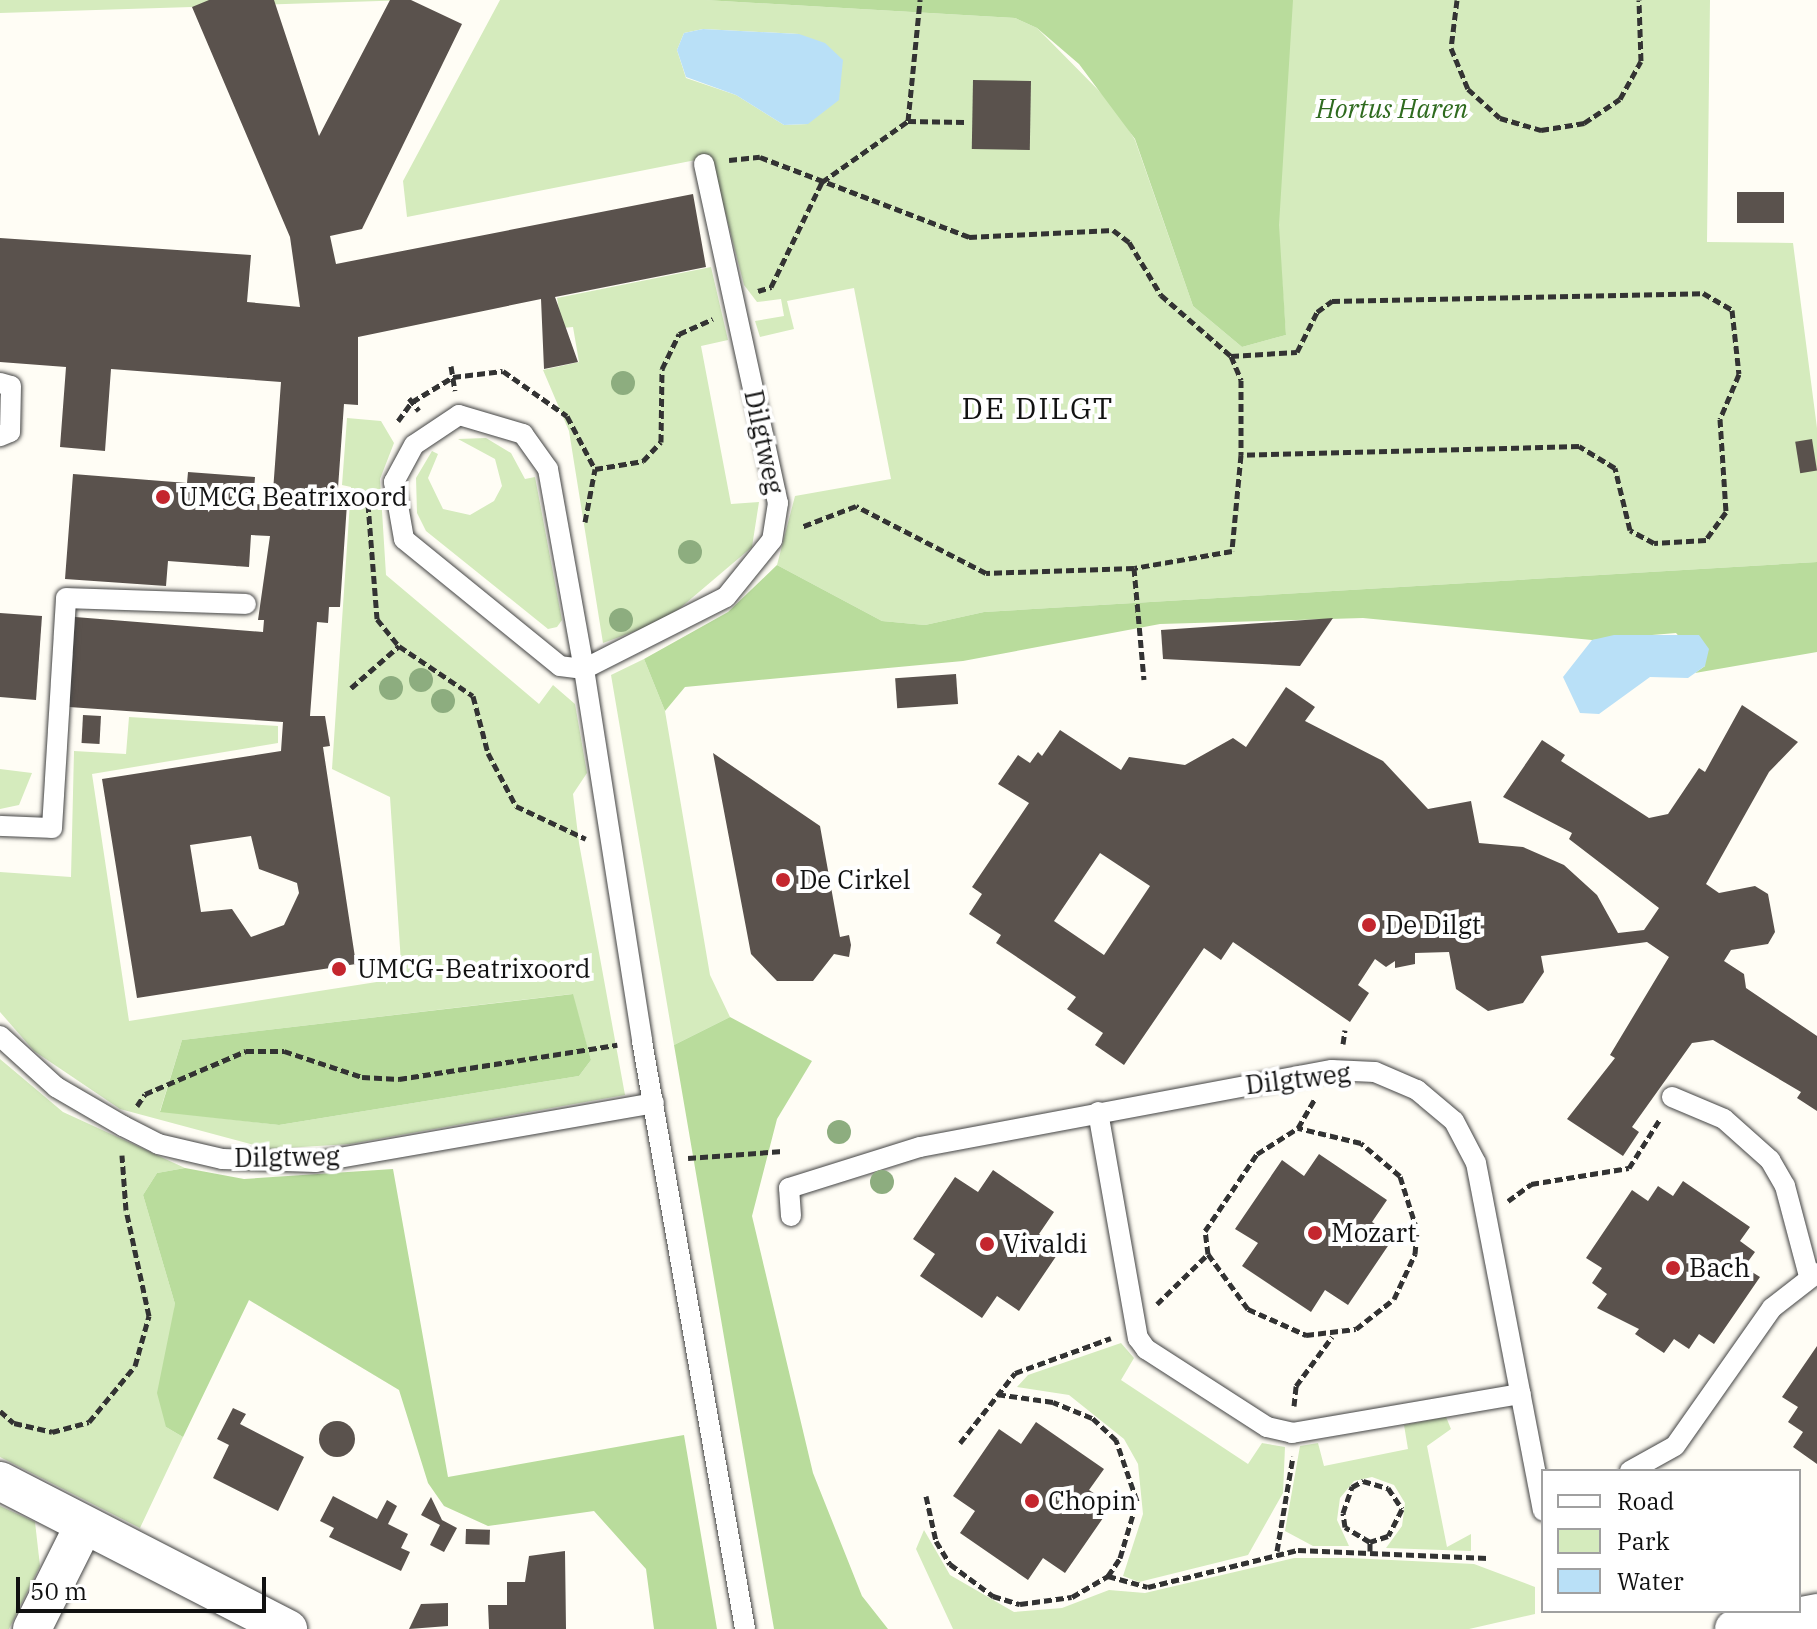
<!DOCTYPE html>
<style>
body{margin:0}
#map{position:relative;width:1817px;height:1629px;overflow:hidden;background:#fffdf5;font-family:"IBM Plex Serif",serif}
div>[style]{position:absolute}
.green>*{inset:0;background:#d5ebbd}
.forest>*{inset:0;background:#b9dc9c}
.water>*{inset:0;background:#b9e0f7}
.building>*{inset:0;background:#5a524d;transform-origin:0 0}
.round{border-radius:50%}
.path>*{height:5px;margin-top:-2.5px;transform-origin:0;background:repeating-linear-gradient(90deg,#333 0 8px,transparent 0 12px)}
.roads{filter:drop-shadow(0 0 2px #444) drop-shadow(0 0 2px #444)}
.lane>*{height:20px;margin:-10px;padding:0 10px;transform-origin:10px;border-radius:10px;background:#fff}
.street>*{height:38px;margin:-19px;padding:0 19px;transform-origin:19px;border-radius:19px;background:#fff}
.trees>*{width:24px;height:24px;margin:-12px;border-radius:50%;background:#8dad7f}
.dots>*{width:22px;height:22px;translate:-50% -50%;box-sizing:border-box;border:4px solid #fff;border-radius:50%}
span{translate:-50% -50%;white-space:nowrap;text-align:center;line-height:1.15;-webkit-text-stroke:8px #fff;paint-order:stroke}
.park-label{font-size:26px;color:#2f6b1f;font-style:italic}
.street-label{font-size:26px;color:#111}
.poi-label{font-size:26px;color:#111}
.left{translate:0 -50%;text-align:left}
.quarter-label{font-size:30px;color:#111;letter-spacing:2px}
.legend{position:absolute;left:1541px;top:1469px;width:260px;height:144px;box-sizing:border-box;background:#fff;border:2px solid #a0a0a0;margin:0;padding:10px 14px;list-style:none;font-size:24px;color:#111}
.legend li{display:flex;align-items:center;gap:16px;height:40px}
.legend b{width:40px;border:2px solid #a0a0a0}
.scale{position:absolute;left:16px;top:1577px;width:250px;height:36px;box-sizing:border-box;border:4px solid #111;border-top:0;padding-left:10px;font-size:24px;line-height:28px;white-space:nowrap;color:#111;-webkit-text-stroke:6px #fff;paint-order:stroke}
</style>
<div id="map">
<div class="green">
<div style="clip-path:polygon(0 0,411px 0,0 13px)"></div>
<div style="clip-path:polygon(evenodd,500px 0,705px 0,1015px 18px,1037px 28px,1114px 106px,1135px 140px,1193px 306px,1242px 347px,1286px 335px,1278px 227px,1281px 0,1710px 0,1707px 242px,1793px 243px,1817px 428px,1817px 562px,984px 612px,925px 625px,882px 621px,777px 565px,795px 496px,891px 479px,854px 288px,787px 301px,794px 329px,760px 337px,755px 321px,784px 316px,781px 299px,757px 302px,744px 285px,711px 157px,407px 217px,403px 181px,500px 0,703px 29px,799px 34px,808px 124px,784px 125px,736px 95px,686px 78px,677px 50px,684px 33px,703px 29px)"></div>
<div style="clip-path:polygon(711px 267px,728px 340px,701px 346px,731px 504px,759px 502px,752px 547px,666px 620px,603px 643px,569px 431px,543px 370px,579px 362px,573px 327px,562px 328px,557px 298px)"></div>
<div style="clip-path:polygon(evenodd,347px 418px,381px 421px,394px 443px,380px 479px,386px 575px,539px 704px,553px 685px,575px 704px,587px 773px,573px 794px,579px 843px,625px 1095px,350px 1144px,269px 1149px,120px 1109px,34px 1051px,0 1012px,0 872px,71px 877px,74px 751px,126px 754px,129px 717px,278px 726px,278px 743px,92px 774px,129px 1021px,402px 978px,390px 797px,332px 769px,351px 487px,342px 485px,347px 418px,572px 994px,591px 1060px,579px 1076px,279px 1125px,160px 1111px,182px 1040px,572px 994px)"></div>
<div style="clip-path:polygon(486px 438px,511px 453px,525px 479px,535px 477px,562px 620px,557px 627px,548px 629px,426px 531px,417px 513px,416px 478px,432px 451px,438px 454px,428px 478px,443px 509px,470px 515px,494px 501px,502px 486px,495px 459px,458px 439px)"></div>
<div style="clip-path:polygon(644px 659px,665px 711px,710px 975px,730px 1017px,674px 1045px,611px 675px)"></div>
<div style="clip-path:polygon(0 769px,32px 773px,19px 805px,0 809px)"></div>
<div style="clip-path:polygon(0 1059px,63px 1112px,185px 1168px,157px 1173px,143px 1195px,175px 1304px,166px 1427px,183px 1437px,140px 1528px,0 1457px)"></div>
<div style="clip-path:polygon(1121px 1343px,1134px 1358px,1121px 1380px,1248px 1464px,1262px 1443px,1285px 1447px,1283px 1493px,1248px 1555px,1139px 1582px,1123px 1576px,1143px 1514px,1138px 1464px,1124px 1439px,1069px 1395px,1017px 1387px,1028px 1375px)"></div>
<div style="clip-path:polygon(1446px 1417px,1451px 1429px,1427px 1446px,1447px 1547px,1471px 1534px,1471px 1551px,1386px 1548px,1402px 1526px,1405px 1503px,1394px 1485px,1372px 1477px,1354px 1481px,1340px 1498px,1337px 1520px,1349px 1546px,1313px 1546px,1285px 1531px,1300px 1446px,1318px 1443px,1324px 1466px,1408px 1449px,1404px 1425px)"></div>
<div style="clip-path:polygon(0 1506px,35px 1522px,40px 1566px,9px 1629px,0 1629px)"></div>
<div style="clip-path:polygon(924px 1530px,950px 1575px,1014px 1612px,1062px 1608px,1109px 1590px,1145px 1593px,1294px 1558px,1350px 1558px,1474px 1564px,1535px 1587px,1535px 1614px,1469px 1629px,953px 1629px,916px 1549px)"></div>
</div>
<div class="forest">
<div style="clip-path:polygon(705px 0,1293px 0,1279px 225px,1286px 335px,1242px 347px,1193px 306px,1135px 139px,1079px 64px,1037px 28px,1015px 18px)"></div>
<div style="clip-path:polygon(1817px 562px,1817px 652px,1695px 673px,1705px 666px,1676px 633px,1592px 640px,1363px 618px,1160px 624px,963px 661px,685px 687px,665px 711px,644px 659px,728px 612px,777px 565px,882px 621px,925px 625px,984px 612px)"></div>
<div style="clip-path:polygon(573px 994px,591px 1060px,579px 1076px,279px 1125px,160px 1112px,182px 1040px)"></div>
<div style="clip-path:polygon(730px 1017px,812px 1061px,777px 1119px,752px 1216px,813px 1473px,862px 1596px,888px 1629px,774px 1629px,674px 1045px)"></div>
<div style="clip-path:polygon(185px 1168px,244px 1179px,393px 1169px,448px 1477px,684px 1435px,717px 1629px,654px 1629px,646px 1569px,594px 1511px,488px 1526px,444px 1506px,428px 1483px,399px 1390px,249px 1300px,183px 1437px,166px 1427px,157px 1393px,175px 1304px,143px 1195px,157px 1173px)"></div>
</div>
<div class="water">
<div style="clip-path:polygon(703px 29px,799px 34px,825px 43px,843px 60px,839px 100px,808px 124px,784px 125px,736px 95px,686px 77px,677px 50px,684px 33px)"></div>
<div style="clip-path:polygon(1614px 635px,1699px 635px,1709px 649px,1705px 666px,1688px 678px,1650px 677px,1599px 714px,1580px 713px,1563px 677px,1592px 640px)"></div>
</div>
<div class="building">
<div style="clip-path:polygon(evenodd,209px 0,274px 0,319px 136px,390px 0,411px 0,462px 24px,362px 229px,330px 236px,336px 264px,693px 194px,706px 267px,555px 297px,578px 362px,544px 369px,541px 299px,358px 337px,358px 405px,344px 404px,338px 488px,348px 489px,340px 607px,329px 607px,328px 623px,317px 622px,310px 716px,325px 716px,330px 746px,323px 747px,356px 964px,137px 998px,102px 779px,281px 751px,283px 722px,69px 707px,75px 617px,263px 632px,264px 620px,258px 620px,270px 536px,251px 535px,249px 567px,168px 561px,166px 586px,65px 579px,73px 474px,187px 483px,188px 472px,255px 477px,253px 504px,272px 505px,281px 382px,111px 369px,105px 451px,60px 447px,66px 367px,0 362px,0 238px,251px 255px,247px 302px,300px 307px,290px 237px,192px 7px,209px 0,251px 836px,259px 869px,297px 883px,299px 893px,284px 925px,251px 937px,232px 909px,201px 912px,190px 845px,251px 836px)"></div>
<div style="left:973px;top:80px;width:58px;height:69px;rotate:1deg"></div>
<div style="left:1737px;top:192px;width:47px;height:31px"></div>
<div style="left:1812px;top:439px;width:32px;height:17px;rotate:81deg"></div>
<div style="clip-path:polygon(0 613px,42px 616px,36px 700px,0 697px)"></div>
<div style="clip-path:polygon(1333px 618px,1300px 666px,1163px 659px,1161px 630px)"></div>
<div style="left:956px;top:674px;width:30px;height:61px;rotate:86deg"></div>
<div style="clip-path:polygon(evenodd,1286px 687px,1315px 707px,1305px 721px,1383px 761px,1428px 809px,1471px 801px,1479px 843px,1523px 847px,1564px 865px,1597px 895px,1618px 933px,1644px 930px,1659px 908px,1569px 839px,1572px 833px,1503px 797px,1542px 740px,1565px 755px,1561px 761px,1649px 818px,1668px 814px,1699px 768px,1705px 772px,1742px 705px,1798px 742px,1769px 772px,1706px 884px,1719px 893px,1755px 886px,1768px 894px,1775px 932px,1768px 944px,1731px 950px,1724px 961px,1744px 974px,1746px 988px,1817px 1036px,1817px 1111px,1797px 1098px,1801px 1092px,1713px 1040px,1692px 1043px,1632px 1127px,1639px 1132px,1623px 1156px,1567px 1119px,1615px 1058px,1610px 1055px,1669px 957px,1647px 942px,1541px 956px,1544px 972px,1523px 1003px,1488px 1011px,1456px 989px,1449px 952px,1415px 953px,1415px 964px,1395px 968px,1395px 961px,1386px 967px,1375px 959px,1358px 985px,1369px 993px,1350px 1022px,1233px 942px,1221px 960px,1204px 948px,1124px 1065px,1095px 1045px,1103px 1033px,1067px 1009px,1076px 997px,996px 943px,1001px 935px,969px 914px,982px 894px,972px 887px,1029px 803px,998px 784px,1018px 755px,1030px 763px,1038px 752px,1042px 756px,1060px 730px,1121px 770px,1129px 757px,1185px 765px,1233px 738px,1246px 747px,1286px 687px,1100px 853px,1150px 886px,1104px 955px,1054px 921px,1100px 853px)"></div>
<div style="left:83px;top:715px;width:18px;height:28px;rotate:3deg"></div>
<div style="clip-path:polygon(713px 753px,820px 826px,840px 937px,849px 935px,851px 945px,849px 957px,834px 954px,813px 981px,777px 981px,751px 954px)"></div>
<div style="clip-path:polygon(1319px 1154px,1387px 1200px,1372px 1222px,1394px 1237px,1348px 1305px,1325px 1290px,1311px 1312px,1242px 1266px,1258px 1243px,1235px 1229px,1282px 1160px,1304px 1176px)"></div>
<div style="clip-path:polygon(993px 1170px,1054px 1212px,1039px 1234px,1061px 1249px,1019px 1311px,997px 1296px,982px 1318px,920px 1276px,935px 1254px,913px 1239px,955px 1177px,978px 1192px)"></div>
<div style="clip-path:polygon(1683px 1181px,1750px 1227px,1740px 1241px,1755px 1252px,1744px 1267px,1760px 1277px,1714px 1344px,1699px 1334px,1689px 1349px,1674px 1339px,1664px 1353px,1635px 1334px,1639px 1329px,1597px 1308px,1607px 1294px,1592px 1283px,1602px 1268px,1586px 1258px,1632px 1190px,1648px 1201px,1658px 1186px,1673px 1196px)"></div>
<div style="clip-path:polygon(1817px 1346px,1817px 1464px,1793px 1447px,1803px 1432px,1788px 1422px,1798px 1407px,1782px 1397px)"></div>
<div style="clip-path:polygon(233px 1408px,246px 1414px,240px 1424px,304px 1457px,278px 1511px,213px 1478px,229px 1445px,217px 1439px)"></div>
<div class="round" style="left:319px;top:1421px;width:36px;height:36px"></div>
<div style="clip-path:polygon(1036px 1422px,1104px 1469px,1089px 1490px,1112px 1505px,1065px 1573px,1043px 1558px,1028px 1580px,960px 1533px,975px 1511px,953px 1496px,999px 1429px,1021px 1444px)"></div>
<div style="clip-path:polygon(333px 1496px,377px 1519px,387px 1500px,397px 1506px,388px 1524px,408px 1534px,401px 1548px,410px 1552px,401px 1571px,329px 1537px,334px 1528px,320px 1521px)"></div>
<div style="clip-path:polygon(431px 1497px,442px 1520px,457px 1528px,444px 1552px,430px 1545px,440px 1525px,421px 1515px)"></div>
<div style="left:466px;top:1529px;width:24px;height:15px;rotate:2deg"></div>
<div style="clip-path:polygon(565px 1551px,566px 1629px,489px 1629px,488px 1605px,507px 1605px,507px 1582px,525px 1582px,529px 1556px)"></div>
<div style="clip-path:polygon(448px 1603px,448px 1626px,409px 1629px,421px 1604px)"></div>
</div>
<div class="path">
<div style="left:1457px;top:0;width:48px;rotate:97.1deg"></div>
<div style="left:1451px;top:48px;width:44px;rotate:67.5deg"></div>
<div style="left:1468px;top:89px;width:43px;rotate:42.2deg"></div>
<div style="left:1500px;top:118px;width:43px;rotate:16.3deg"></div>
<div style="left:1541px;top:130px;width:44px;rotate:-9.2deg"></div>
<div style="left:1584px;top:123px;width:43px;rotate:-33.7deg"></div>
<div style="left:1620px;top:99px;width:43px;rotate:-61.1deg"></div>
<div style="left:1641px;top:61px;width:61px;rotate:-91.9deg"></div>
<div style="left:908px;top:121px;width:122px;rotate:-84.3deg"></div>
<div style="left:729px;top:160px;width:31px;rotate:-6deg"></div>
<div style="left:760px;top:157px;width:224px;rotate:20.9deg"></div>
<div style="left:969px;top:237px;width:144px;rotate:-2.8deg"></div>
<div style="left:1113px;top:230px;width:20px;rotate:37deg"></div>
<div style="left:1129px;top:242px;width:62px;rotate:58.9deg"></div>
<div style="left:1161px;top:295px;width:93px;rotate:41.1deg"></div>
<div style="left:1231px;top:356px;width:66px;rotate:-3.5deg"></div>
<div style="left:1297px;top:352px;width:45px;rotate:-63.4deg"></div>
<div style="left:1317px;top:312px;width:19px;rotate:-36deg"></div>
<div style="left:1332px;top:301px;width:371px;rotate:-1.2deg"></div>
<div style="left:1703px;top:293px;width:34px;rotate:30deg"></div>
<div style="left:1732px;top:310px;width:64px;rotate:83.8deg"></div>
<div style="left:1739px;top:374px;width:49px;rotate:112.9deg"></div>
<div style="left:1720px;top:419px;width:93px;rotate:86.3deg"></div>
<div style="left:1726px;top:512px;width:34px;rotate:126deg"></div>
<div style="left:1706px;top:540px;width:52px;rotate:176.7deg"></div>
<div style="left:1654px;top:543px;width:27px;rotate:-152deg"></div>
<div style="left:1630px;top:530px;width:64px;rotate:-103.6deg"></div>
<div style="left:1615px;top:468px;width:42px;rotate:-148.6deg"></div>
<div style="left:1579px;top:446px;width:338px;rotate:178.5deg"></div>
<div style="left:1241px;top:455px;width:96px;rotate:95.4deg"></div>
<div style="left:1232px;top:551px;width:99px;rotate:170.2deg"></div>
<div style="left:1134px;top:568px;width:148px;rotate:178.1deg"></div>
<div style="left:986px;top:573px;width:146px;rotate:-152.7deg"></div>
<div style="left:856px;top:506px;width:59px;rotate:159.1deg"></div>
<div style="left:758px;top:291px;width:14px;rotate:-17deg"></div>
<div style="left:771px;top:287px;width:117px;rotate:-64.1deg"></div>
<div style="left:822px;top:182px;width:105px;rotate:-35.3deg"></div>
<div style="left:908px;top:121px;width:57px;rotate:1deg"></div>
<div style="left:1231px;top:356px;width:26px;rotate:67deg"></div>
<div style="left:1241px;top:380px;width:75px;rotate:90deg"></div>
<div style="left:451px;top:366px;width:25px;rotate:81deg"></div>
<div style="left:409px;top:398px;width:16px;rotate:52deg"></div>
<div style="left:398px;top:421px;width:24px;rotate:-54deg"></div>
<div style="left:412px;top:402px;width:48px;rotate:-31.4deg"></div>
<div style="left:453px;top:377px;width:50px;rotate:-6.8deg"></div>
<div style="left:503px;top:371px;width:78px;rotate:35.1deg"></div>
<div style="left:567px;top:416px;width:60px;rotate:62.2deg"></div>
<div style="left:595px;top:469px;width:49px;rotate:-9.5deg"></div>
<div style="left:643px;top:461px;width:26px;rotate:-47deg"></div>
<div style="left:661px;top:442px;width:73px;rotate:-89.2deg"></div>
<div style="left:662px;top:369px;width:39px;rotate:-64deg"></div>
<div style="left:679px;top:334px;width:37px;rotate:-24deg"></div>
<div style="left:368px;top:504px;width:115px;rotate:85.5deg"></div>
<div style="left:377px;top:619px;width:35px;rotate:51deg"></div>
<div style="left:399px;top:646px;width:89px;rotate:34deg"></div>
<div style="left:473px;top:696px;width:59px;rotate:75.3deg"></div>
<div style="left:488px;top:753px;width:60px;rotate:62.2deg"></div>
<div style="left:516px;top:806px;width:77px;rotate:25.2deg"></div>
<div style="left:585px;top:522px;width:54px;rotate:-79.3deg"></div>
<div style="left:1134px;top:568px;width:112px;rotate:84.9deg"></div>
<div style="left:351px;top:688px;width:64px;rotate:-41.2deg"></div>
<div style="left:1343px;top:1044px;width:14px;rotate:-82deg"></div>
<div style="left:137px;top:1106px;width:14px;rotate:-56deg"></div>
<div style="left:145px;top:1094px;width:110px;rotate:-23.1deg"></div>
<div style="left:246px;top:1051px;width:38px"></div>
<div style="left:284px;top:1051px;width:82px;rotate:18.4deg"></div>
<div style="left:362px;top:1077px;width:37px;rotate:3deg"></div>
<div style="left:399px;top:1079px;width:221px;rotate:-8.9deg"></div>
<div style="left:688px;top:1158px;width:95px;rotate:-4.2deg"></div>
<div style="left:1508px;top:1201px;width:29px;rotate:-36deg"></div>
<div style="left:1531px;top:1184px;width:99px;rotate:-9.3deg"></div>
<div style="left:1629px;top:1168px;width:58px;rotate:-57.7deg"></div>
<div style="left:1208px;top:1254px;width:68px;rotate:54deg"></div>
<div style="left:1248px;top:1309px;width:64px;rotate:24.1deg"></div>
<div style="left:1306px;top:1335px;width:50px;rotate:-6.8deg"></div>
<div style="left:1356px;top:1329px;width:48px;rotate:-38.3deg"></div>
<div style="left:1394px;top:1299px;width:50px;rotate:-65deg"></div>
<div style="left:1415px;top:1254px;width:24px;rotate:-85deg"></div>
<div style="left:1417px;top:1230px;width:57px;rotate:-107.5deg"></div>
<div style="left:1400px;top:1176px;width:51px;rotate:-139.8deg"></div>
<div style="left:1361px;top:1143px;width:65px;rotate:-166.6deg"></div>
<div style="left:1157px;top:1304px;width:71px;rotate:-44.4deg"></div>
<div style="left:1208px;top:1254px;width:23px;rotate:-97deg"></div>
<div style="left:1205px;top:1231px;width:93px;rotate:-56deg"></div>
<div style="left:1257px;top:1154px;width:49px;rotate:-32.4deg"></div>
<div style="left:1298px;top:1128px;width:34px;rotate:-60deg"></div>
<div style="left:1294px;top:1406px;width:20px;rotate:-84deg"></div>
<div style="left:1296px;top:1386px;width:61px;rotate:-53.7deg"></div>
<div style="left:0;top:1411px;width:18px;rotate:41deg"></div>
<div style="left:14px;top:1423px;width:39px;rotate:13deg"></div>
<div style="left:52px;top:1432px;width:38px;rotate:-15deg"></div>
<div style="left:89px;top:1422px;width:72px;rotate:-50.6deg"></div>
<div style="left:135px;top:1366px;width:52px;rotate:-74.4deg"></div>
<div style="left:149px;top:1316px;width:108px;rotate:-102.2deg"></div>
<div style="left:126px;top:1210px;width:55px;rotate:-94.2deg"></div>
<div style="left:960px;top:1443px;width:89px;rotate:-51.8deg"></div>
<div style="left:1015px;top:1373px;width:102px;rotate:-20deg"></div>
<div style="left:926px;top:1496px;width:46px;rotate:77.5deg"></div>
<div style="left:936px;top:1541px;width:27px;rotate:59deg"></div>
<div style="left:950px;top:1564px;width:54px;rotate:36.7deg"></div>
<div style="left:993px;top:1596px;width:28px;rotate:17deg"></div>
<div style="left:1020px;top:1604px;width:52px;rotate:-7.7deg"></div>
<div style="left:1072px;top:1597px;width:42px;rotate:-30.3deg"></div>
<div style="left:1108px;top:1576px;width:22px;rotate:-56deg"></div>
<div style="left:1120px;top:1558px;width:59px;rotate:-73.4deg"></div>
<div style="left:1137px;top:1501px;width:65px;rotate:-109deg"></div>
<div style="left:1116px;top:1440px;width:33px;rotate:-137deg"></div>
<div style="left:1092px;top:1418px;width:42px;rotate:-157.7deg"></div>
<div style="left:1053px;top:1402px;width:58px;rotate:-172deg"></div>
<div style="left:1277px;top:1551px;width:96px;rotate:-80.4deg"></div>
<div style="left:1370px;top:1551px;width:9px;rotate:-90deg"></div>
<div style="left:1370px;top:1542px;width:29px;rotate:-149deg"></div>
<div style="left:1345px;top:1527px;width:14px;rotate:-98deg"></div>
<div style="left:1343px;top:1513px;width:28px;rotate:-71deg"></div>
<div style="left:1352px;top:1487px;width:13px;rotate:-29deg"></div>
<div style="left:1363px;top:1481px;width:26px;rotate:16deg"></div>
<div style="left:1388px;top:1488px;width:25px;rotate:56deg"></div>
<div style="left:1402px;top:1509px;width:30px;rotate:117deg"></div>
<div style="left:1388px;top:1536px;width:19px;rotate:162deg"></div>
<div style="left:1108px;top:1576px;width:41px;rotate:15.4deg"></div>
<div style="left:1148px;top:1587px;width:154px;rotate:-13.9deg"></div>
<div style="left:1298px;top:1550px;width:190px;rotate:2.4deg"></div>
</div>
<div class="roads">
<div class="lane">
<div style="left:704px;top:164px;width:347px;rotate:77.7deg"></div>
<div style="left:778px;top:503px;width:37px;rotate:99deg"></div>
<div style="left:772px;top:540px;width:73px;rotate:128.9deg"></div>
<div style="left:726px;top:597px;width:159px;rotate:153.1deg"></div>
<div style="left:584px;top:669px;width:24px;rotate:-173deg"></div>
<div style="left:560px;top:666px;width:201px;rotate:-140.9deg"></div>
<div style="left:404px;top:539px;width:58px;rotate:-100deg"></div>
<div style="left:394px;top:482px;width:42px;rotate:-61.6deg"></div>
<div style="left:414px;top:445px;width:54px;rotate:-33.7deg"></div>
<div style="left:459px;top:415px;width:67px;rotate:16.5deg"></div>
<div style="left:523px;top:434px;width:43px;rotate:54.5deg"></div>
<div style="left:548px;top:469px;width:203px;rotate:79.8deg"></div>
<div style="left:584px;top:669px;width:376px;rotate:81.1deg"></div>
<div style="left:642px;top:1041px;width:597px;rotate:80.06deg"></div>
<div style="left:0;top:383px;width:11px;rotate:15deg"></div>
<div style="left:11px;top:386px;width:46px;rotate:91.2deg"></div>
<div style="left:10px;top:432px;width:11px;rotate:158deg"></div>
<div style="left:0;top:826px;width:52px;rotate:2.2deg"></div>
<div style="left:52px;top:828px;width:230px;rotate:-86.5deg"></div>
<div style="left:66px;top:598px;width:180px;rotate:1.9deg"></div>
<div style="left:0;top:1036px;width:76px;rotate:42.3deg"></div>
<div style="left:56px;top:1087px;width:78px;rotate:30.2deg"></div>
<div style="left:123px;top:1126px;width:39px;rotate:27deg"></div>
<div style="left:158px;top:1144px;width:66px;rotate:13.2deg"></div>
<div style="left:222px;top:1159px;width:94px;rotate:1.8deg"></div>
<div style="left:316px;top:1162px;width:343px;rotate:-9.9deg"></div>
<div style="left:1672px;top:1097px;width:56px;rotate:22.9deg"></div>
<div style="left:1724px;top:1119px;width:62px;rotate:41.7deg"></div>
<div style="left:1770px;top:1160px;width:30px;rotate:60deg"></div>
<div style="left:1785px;top:1186px;width:93px;rotate:75.1deg"></div>
<div style="left:1098px;top:1112px;width:230px;rotate:80deg"></div>
<div style="left:1138px;top:1338px;width:14px;rotate:54deg"></div>
<div style="left:1146px;top:1349px;width:144px;rotate:32.8deg"></div>
<div style="left:1267px;top:1427px;width:26px;rotate:13deg"></div>
<div style="left:1292px;top:1433px;width:232px;rotate:-9.7deg"></div>
<div style="left:791px;top:1216px;width:28px;rotate:-94deg"></div>
<div style="left:789px;top:1188px;width:137px;rotate:-17.4deg"></div>
<div style="left:920px;top:1147px;width:419px;rotate:-10.6deg"></div>
<div style="left:1332px;top:1070px;width:43px;rotate:2.7deg"></div>
<div style="left:1375px;top:1072px;width:46px;rotate:23.2deg"></div>
<div style="left:1417px;top:1090px;width:48px;rotate:40deg"></div>
<div style="left:1454px;top:1121px;width:47px;rotate:62.4deg"></div>
<div style="left:1476px;top:1163px;width:354px;rotate:79.1deg"></div>
<div style="left:1630px;top:1471px;width:51px;rotate:-29.1deg"></div>
<div style="left:1675px;top:1446px;width:169px;rotate:-54.9deg"></div>
<div style="left:1772px;top:1308px;width:57px;rotate:-37.9deg"></div>
</div>
<div class="street">
<div style="left:0;top:1481px;width:324px;rotate:27.2deg"></div>
<div style="left:32px;top:1629px;width:116px;rotate:-63.4deg"></div>
<div style="left:1734px;top:1629px;width:85px;rotate:-10.9deg"></div>
</div>
</div>
<div class="trees">
<div style="left:623px;top:383px"></div>
<div style="left:690px;top:552px"></div>
<div style="left:621px;top:620px"></div>
<div style="left:421px;top:680px"></div>
<div style="left:391px;top:688px"></div>
<div style="left:443px;top:701px"></div>
<div style="left:839px;top:1132px"></div>
<div style="left:882px;top:1182px"></div>
</div>
<div class="dots">
<div style="left:163px;top:497px;background:#c4262e"></div>
<div style="left:783px;top:880px;background:#c4262e"></div>
<div style="left:1369px;top:925px;background:#c4262e"></div>
<div style="left:339px;top:969px;background:#c4262e"></div>
<div style="left:1315px;top:1233px;background:#c4262e"></div>
<div style="left:987px;top:1244px;background:#c4262e"></div>
<div style="left:1673px;top:1268px;background:#c4262e"></div>
<div style="left:1032px;top:1501px;background:#c4262e"></div>
</div>
<div class="park-label">
<span style="left:1392px;top:109px">Hortus Haren</span>
</div>
<div class="street-label">
<span style="left:764px;top:442px;rotate:78deg">Dilgtweg</span>
<span style="left:1298px;top:1079px;rotate:-7deg">Dilgtweg</span>
<span style="left:287px;top:1157px;rotate:-1deg">Dilgtweg</span>
</div>
<div class="poi-label">
<span class="left" style="left:179px;top:497px">UMCG Beatrixoord</span>
<span class="left" style="left:799px;top:880px">De Cirkel</span>
<span class="left" style="left:1385px;top:925px">De Dilgt</span>
<span class="left" style="left:357px;top:969px">UMCG-Beatrixoord</span>
<span class="left" style="left:1331px;top:1233px">Mozart</span>
<span class="left" style="left:1003px;top:1244px">Vivaldi</span>
<span class="left" style="left:1689px;top:1268px">Bach</span>
<span class="left" style="left:1048px;top:1501px">Chopin</span>
</div>
<div class="quarter-label">
<span style="left:1038px;top:408px">DE DILGT</span>
</div>
<ul class="legend">
<li><b style="height:10px;background:#fff"></b>Road</li>
<li><b style="height:22px;background:#d5ebbd"></b>Park</li>
<li><b style="height:22px;background:#b9e0f7"></b>Water</li>
</ul>
<div class="scale">50 m</div>
</div>
